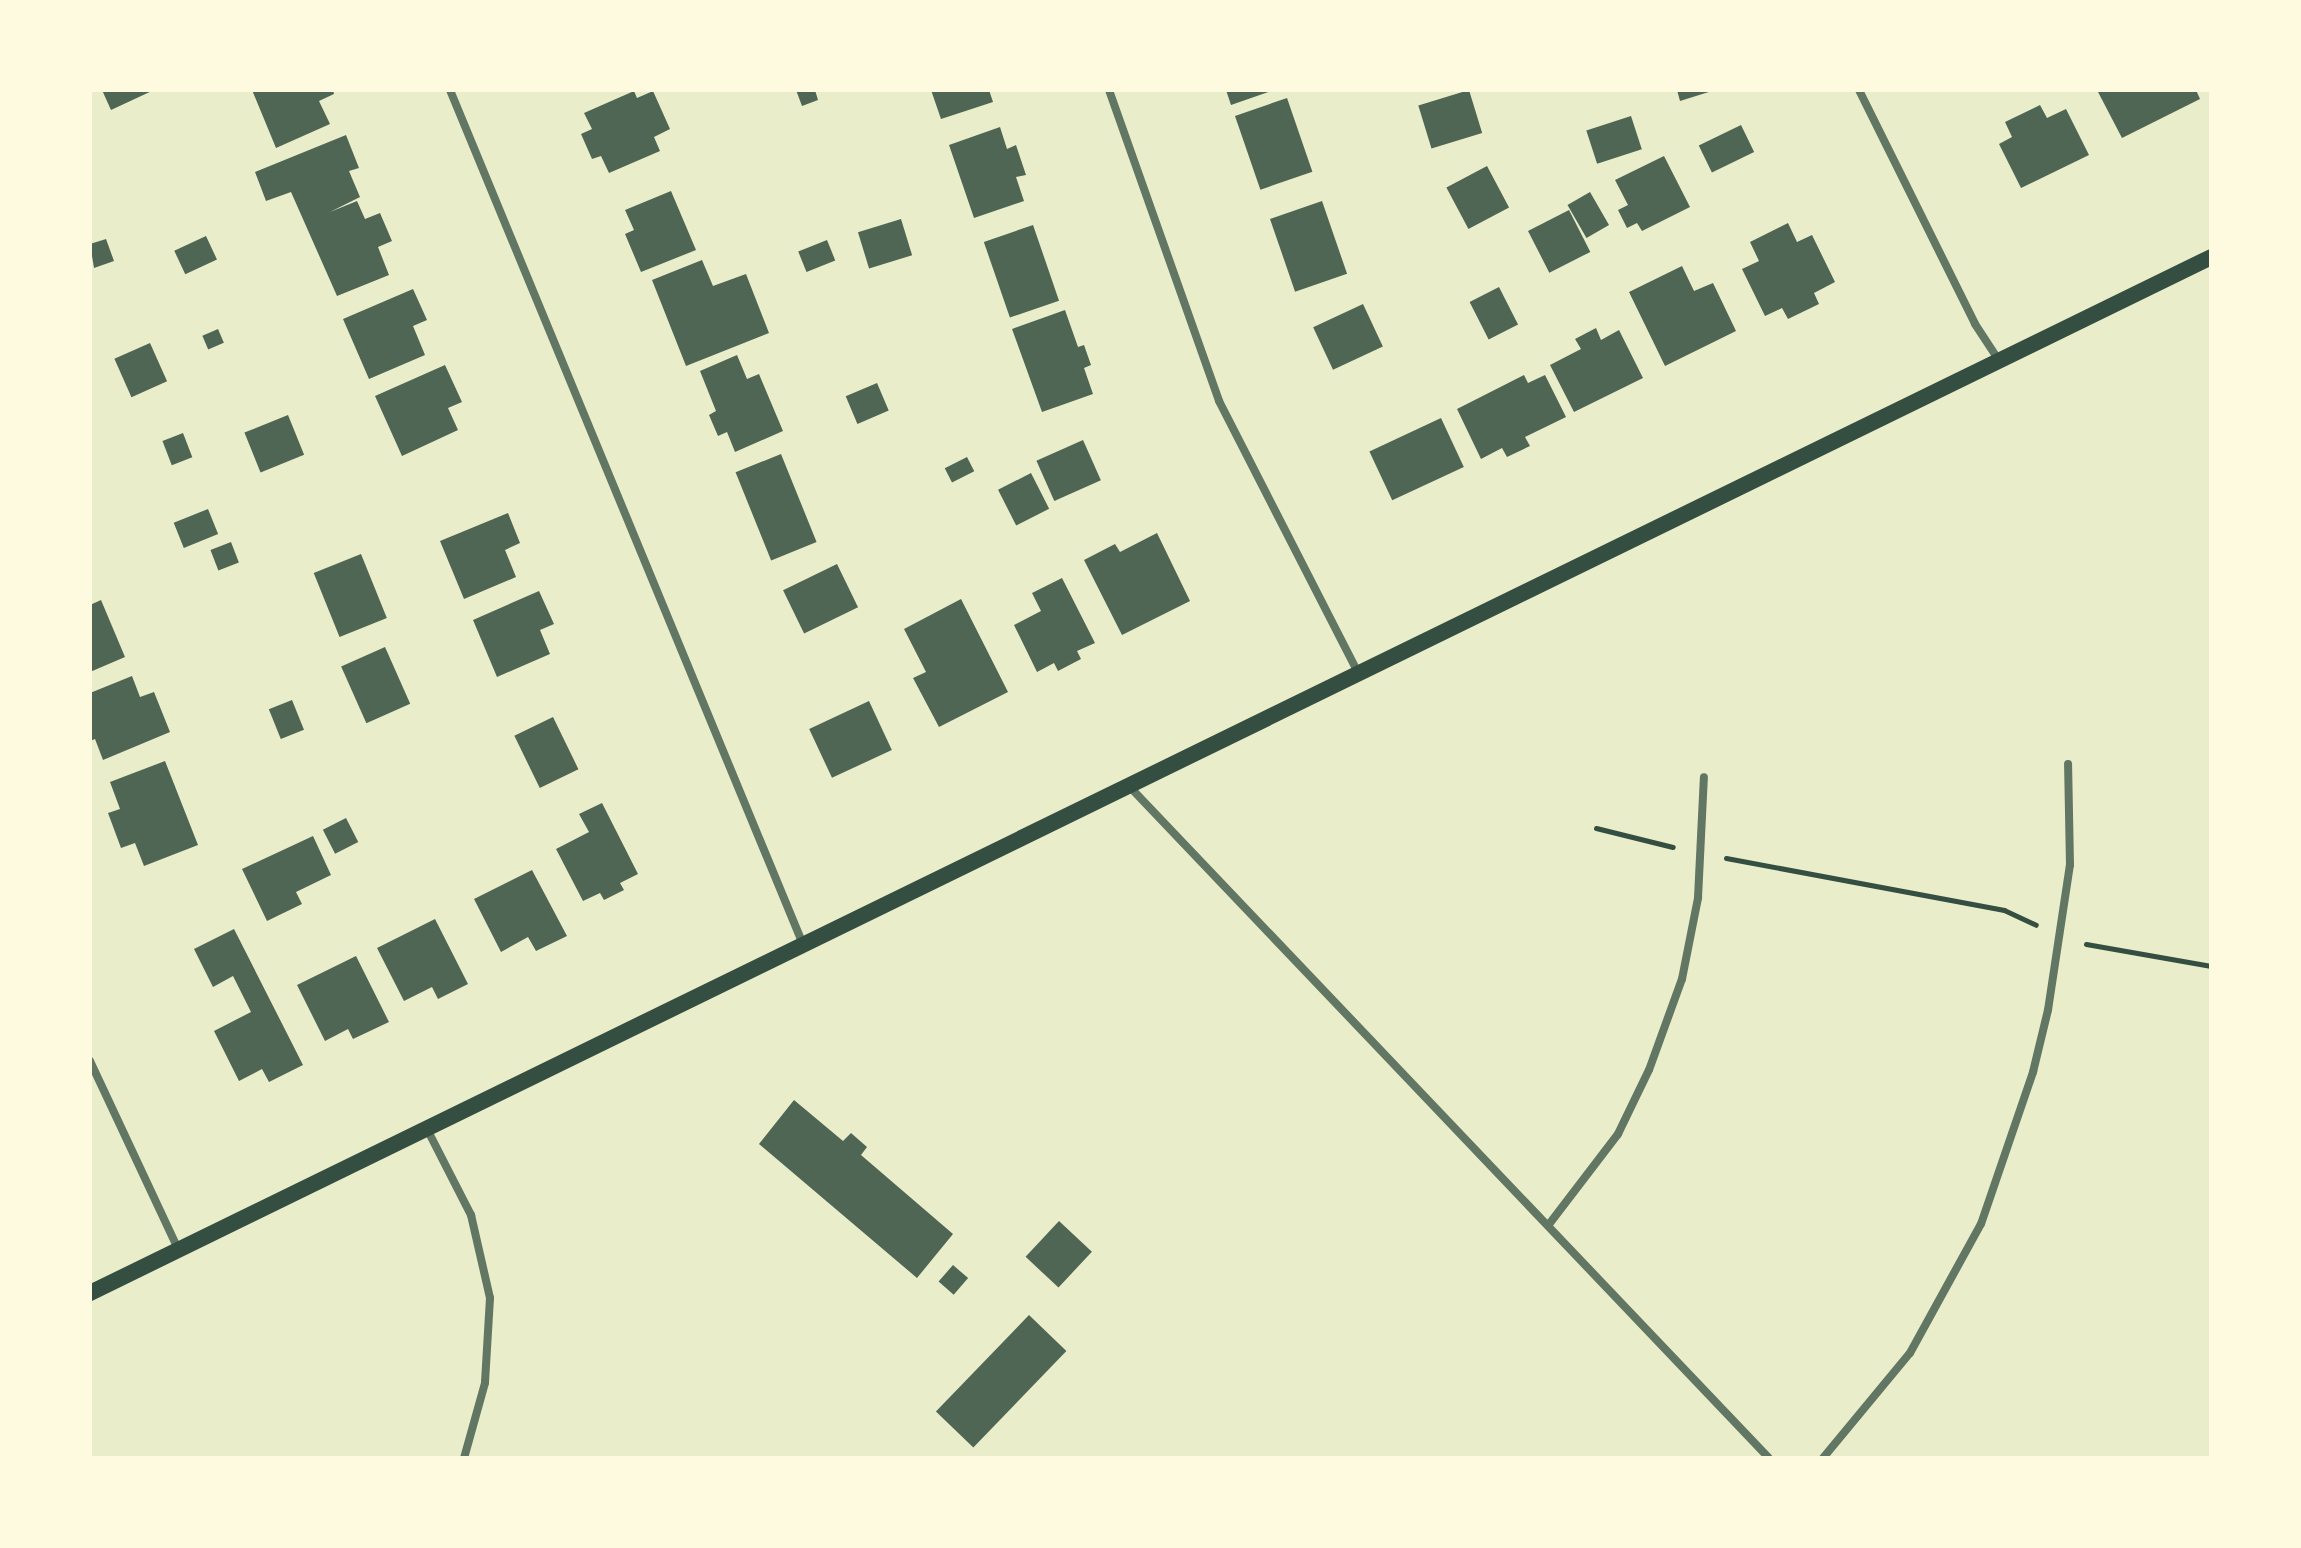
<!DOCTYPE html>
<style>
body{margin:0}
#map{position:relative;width:2301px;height:1548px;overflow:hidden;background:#e9edc9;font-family:Manrope,sans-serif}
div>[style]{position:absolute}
.building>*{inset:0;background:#4f6655;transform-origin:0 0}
.path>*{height:5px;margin:-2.5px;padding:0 2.5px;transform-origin:2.5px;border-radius:2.5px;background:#344e41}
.minor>*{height:8px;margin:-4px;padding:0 4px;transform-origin:4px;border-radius:4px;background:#617663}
.secondary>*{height:16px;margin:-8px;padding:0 8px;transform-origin:8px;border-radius:8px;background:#344e41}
span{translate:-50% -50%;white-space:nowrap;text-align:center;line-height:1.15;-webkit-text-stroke:6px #fefae0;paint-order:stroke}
.frame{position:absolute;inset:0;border:92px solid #fefae0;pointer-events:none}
</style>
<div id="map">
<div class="building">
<div style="clip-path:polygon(102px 90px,154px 90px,111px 110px)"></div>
<div style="clip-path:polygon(252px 90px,333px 90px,334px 94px,319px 101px,330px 124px,276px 148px)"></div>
<div style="clip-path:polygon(796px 90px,815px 90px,818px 100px,802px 106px)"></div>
<div style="clip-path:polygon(931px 90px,989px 90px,993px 102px,941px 119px)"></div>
<div style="clip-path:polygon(1226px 90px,1274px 90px,1231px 105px)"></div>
<div style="left:1469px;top:90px;width:45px;height:53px;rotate:73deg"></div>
<div style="clip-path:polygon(1677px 90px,1712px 90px,1712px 91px,1680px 101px)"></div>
<div style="clip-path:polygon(2097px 90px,2196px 90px,2200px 99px,2122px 138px)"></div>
<div style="clip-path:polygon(634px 91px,637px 98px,653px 91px,670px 129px,654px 137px,660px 151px,609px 173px,601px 156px,592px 159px,581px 134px,592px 129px,584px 113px)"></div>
<div style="left:1287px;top:98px;width:78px;height:55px;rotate:71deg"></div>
<div style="clip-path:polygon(2040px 105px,2047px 118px,2066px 109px,2089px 155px,2021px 188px,1999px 144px,2012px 137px,2005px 122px)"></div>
<div style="left:1631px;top:116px;width:35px;height:47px;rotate:72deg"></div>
<div style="left:1741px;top:125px;width:30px;height:47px;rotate:64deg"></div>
<div style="clip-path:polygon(1000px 127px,1007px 149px,1016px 145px,1026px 175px,1016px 177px,1024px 201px,974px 218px,949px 145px)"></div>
<div style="clip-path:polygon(346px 135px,359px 168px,349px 171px,360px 197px,330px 212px,357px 201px,365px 219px,380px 213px,392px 241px,378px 247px,389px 275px,337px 296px,291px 192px,266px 201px,255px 172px)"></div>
<div style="clip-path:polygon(1664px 156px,1690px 207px,1642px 231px,1637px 223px,1627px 228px,1618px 210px,1628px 205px,1615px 180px)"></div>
<div style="left:1487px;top:166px;width:47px;height:46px;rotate:62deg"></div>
<div style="clip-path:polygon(671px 191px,696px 250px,641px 272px,625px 234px,634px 230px,625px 210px)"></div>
<div style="left:1590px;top:192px;width:38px;height:26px;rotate:60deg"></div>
<div style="left:1322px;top:201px;width:77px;height:55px;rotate:71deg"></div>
<div style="left:1569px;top:210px;width:47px;height:46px;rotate:63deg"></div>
<div style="left:901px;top:219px;width:38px;height:45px;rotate:73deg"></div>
<div style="clip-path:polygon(1788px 223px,1797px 242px,1812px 235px,1835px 282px,1814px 293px,1819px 304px,1788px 319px,1782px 308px,1765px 316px,1742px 269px,1759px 261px,1750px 242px)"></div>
<div style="left:1033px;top:225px;width:80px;height:52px;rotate:71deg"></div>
<div style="left:206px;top:236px;width:26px;height:35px;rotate:65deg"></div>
<div style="clip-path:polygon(106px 239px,114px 261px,94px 268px,90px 244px)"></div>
<div style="left:827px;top:240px;width:22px;height:31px;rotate:68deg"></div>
<div style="clip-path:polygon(702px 260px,713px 286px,746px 274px,769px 333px,686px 366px,652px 280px)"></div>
<div style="clip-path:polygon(1682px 266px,1694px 291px,1713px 283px,1736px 331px,1665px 366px,1629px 292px)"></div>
<div style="left:1499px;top:287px;width:42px;height:33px;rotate:63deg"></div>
<div style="clip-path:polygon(413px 289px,427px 320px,413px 326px,425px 355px,369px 379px,343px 319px)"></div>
<div style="left:1363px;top:304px;width:47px;height:55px;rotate:65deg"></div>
<div style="clip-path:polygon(1065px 310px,1078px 347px,1084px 345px,1091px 365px,1084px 368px,1093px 394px,1042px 412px,1012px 329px)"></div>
<div style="clip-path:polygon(1596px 328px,1601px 340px,1619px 330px,1643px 378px,1574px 412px,1550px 365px,1581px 349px,1575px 339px)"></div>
<div style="left:218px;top:329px;width:15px;height:17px;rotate:67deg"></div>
<div style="left:150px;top:343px;width:42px;height:39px;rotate:66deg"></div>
<div style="clip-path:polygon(737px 355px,747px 379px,759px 374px,783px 431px,735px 452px,727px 432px,718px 436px,709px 415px,716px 411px,700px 371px)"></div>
<div style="clip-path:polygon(445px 365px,462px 402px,448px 408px,458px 430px,402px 456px,375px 396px)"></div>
<div style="clip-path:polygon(1524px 375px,1528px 383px,1545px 375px,1566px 417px,1525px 437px,1530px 446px,1507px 457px,1502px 448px,1481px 459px,1457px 409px)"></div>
<div style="left:877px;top:383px;width:30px;height:34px;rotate:67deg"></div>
<div style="left:288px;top:415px;width:43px;height:47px;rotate:68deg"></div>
<div style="left:1441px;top:418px;width:54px;height:79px;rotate:65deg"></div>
<div style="left:183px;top:433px;width:26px;height:22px;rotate:69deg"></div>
<div style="left:1083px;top:440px;width:44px;height:51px;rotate:66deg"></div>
<div style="left:781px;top:454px;width:95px;height:49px;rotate:68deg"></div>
<div style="left:967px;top:457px;width:16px;height:25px;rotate:63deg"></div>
<div style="left:1031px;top:473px;width:40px;height:37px;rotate:63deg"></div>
<div style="left:208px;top:509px;width:27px;height:37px;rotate:68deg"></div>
<div style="clip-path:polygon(508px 513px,520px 543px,505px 550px,516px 577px,464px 599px,440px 541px)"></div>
<div style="clip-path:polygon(1157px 533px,1190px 601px,1122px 635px,1084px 560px,1115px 544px,1120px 552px)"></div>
<div style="left:231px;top:542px;width:22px;height:22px;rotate:69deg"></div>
<div style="left:361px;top:554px;width:69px;height:51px;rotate:68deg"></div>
<div style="left:837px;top:564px;width:48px;height:60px;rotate:64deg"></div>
<div style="clip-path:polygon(1062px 578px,1095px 643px,1077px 651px,1081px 659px,1058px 671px,1054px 663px,1037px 672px,1014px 625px,1041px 611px,1032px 593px)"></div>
<div style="clip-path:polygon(539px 591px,554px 624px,540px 630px,550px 654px,497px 677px,473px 620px)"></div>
<div style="clip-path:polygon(961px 599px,1008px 692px,939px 727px,913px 678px,926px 672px,904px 629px)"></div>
<div style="clip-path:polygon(101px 600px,125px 657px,90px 672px,90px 605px)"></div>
<div style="left:385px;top:647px;width:62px;height:48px;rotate:66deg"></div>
<div style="clip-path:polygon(132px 676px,140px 697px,154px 692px,170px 732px,103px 760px,95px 739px,90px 741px,90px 693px)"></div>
<div style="left:292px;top:700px;width:32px;height:25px;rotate:68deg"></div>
<div style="left:869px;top:701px;width:54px;height:66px;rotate:65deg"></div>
<div style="left:553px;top:717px;width:58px;height:43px;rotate:64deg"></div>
<div style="clip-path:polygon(165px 761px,198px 845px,144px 866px,135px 843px,121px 848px,108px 813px,120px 809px,110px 782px)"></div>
<div style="clip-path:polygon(602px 803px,638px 874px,620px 883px,624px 890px,604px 900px,600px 893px,583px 901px,556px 849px,589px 832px,579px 814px)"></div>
<div style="left:346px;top:818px;width:27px;height:26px;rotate:63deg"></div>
<div style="clip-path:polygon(313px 836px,331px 875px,296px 892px,302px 904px,267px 921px,242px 869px)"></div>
<div style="clip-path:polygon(532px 870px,567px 936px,536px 951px,528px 937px,501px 952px,474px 899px)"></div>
<div style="clip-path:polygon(435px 919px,468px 984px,438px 999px,432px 987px,404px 1001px,377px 948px)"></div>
<div style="clip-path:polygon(234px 929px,303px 1065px,269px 1082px,262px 1069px,239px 1081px,214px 1031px,251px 1012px,233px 976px,213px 987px,194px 949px)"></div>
<div style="clip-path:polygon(356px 956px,389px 1022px,353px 1039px,348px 1029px,325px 1041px,297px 985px)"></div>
<div style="clip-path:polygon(794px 1100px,843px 1141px,851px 1133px,867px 1147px,861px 1155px,953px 1234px,917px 1278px,759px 1144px)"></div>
<div style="left:1059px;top:1221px;width:45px;height:49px;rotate:43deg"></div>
<div style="left:953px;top:1265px;width:20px;height:22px;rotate:41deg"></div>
<div style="left:1029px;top:1315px;width:52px;height:134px;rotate:44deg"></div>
</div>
<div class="path">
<div style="left:1596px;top:828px;width:79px;rotate:13.9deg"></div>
<div style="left:1726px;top:858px;width:283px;rotate:10.6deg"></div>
<div style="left:2004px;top:910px;width:35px;rotate:25deg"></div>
<div style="left:2086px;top:944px;width:127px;rotate:10deg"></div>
</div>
<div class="minor">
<div style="left:450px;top:90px;width:922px;rotate:67.55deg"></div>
<div style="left:1109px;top:90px;width:330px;rotate:70.5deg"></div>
<div style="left:1219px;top:401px;width:305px;rotate:62.9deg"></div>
<div style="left:1859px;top:90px;width:261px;rotate:63.6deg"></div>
<div style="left:1975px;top:324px;width:42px;rotate:56.7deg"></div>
<div style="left:1128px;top:785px;width:929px;rotate:46.4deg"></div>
<div style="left:90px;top:1061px;width:208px;rotate:64.9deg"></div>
<div style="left:427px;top:1129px;width:97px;rotate:62.9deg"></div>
<div style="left:471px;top:1215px;width:85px;rotate:77.1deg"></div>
<div style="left:490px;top:1298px;width:85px;rotate:93.4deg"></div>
<div style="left:485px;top:1383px;width:78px;rotate:105.6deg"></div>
<div style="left:1550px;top:1223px;width:112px;rotate:-52.6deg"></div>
<div style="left:1618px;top:1134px;width:71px;rotate:-64.2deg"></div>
<div style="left:1649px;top:1070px;width:97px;rotate:-70.1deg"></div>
<div style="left:1682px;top:979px;width:83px;rotate:-78.8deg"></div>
<div style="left:1698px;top:898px;width:121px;rotate:-87.2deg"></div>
<div style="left:1823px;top:1458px;width:136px;rotate:-50.4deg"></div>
<div style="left:1910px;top:1353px;width:147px;rotate:-61.2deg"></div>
<div style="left:1981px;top:1224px;width:161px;rotate:-71.1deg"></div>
<div style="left:2033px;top:1072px;width:64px;rotate:-76.4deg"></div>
<div style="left:2048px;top:1010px;width:147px;rotate:-81.4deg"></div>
<div style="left:2070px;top:865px;width:101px;rotate:-91.1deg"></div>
</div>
<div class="secondary">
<div style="left:90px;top:1293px;width:2360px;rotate:-26.03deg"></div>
</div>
<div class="frame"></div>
</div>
